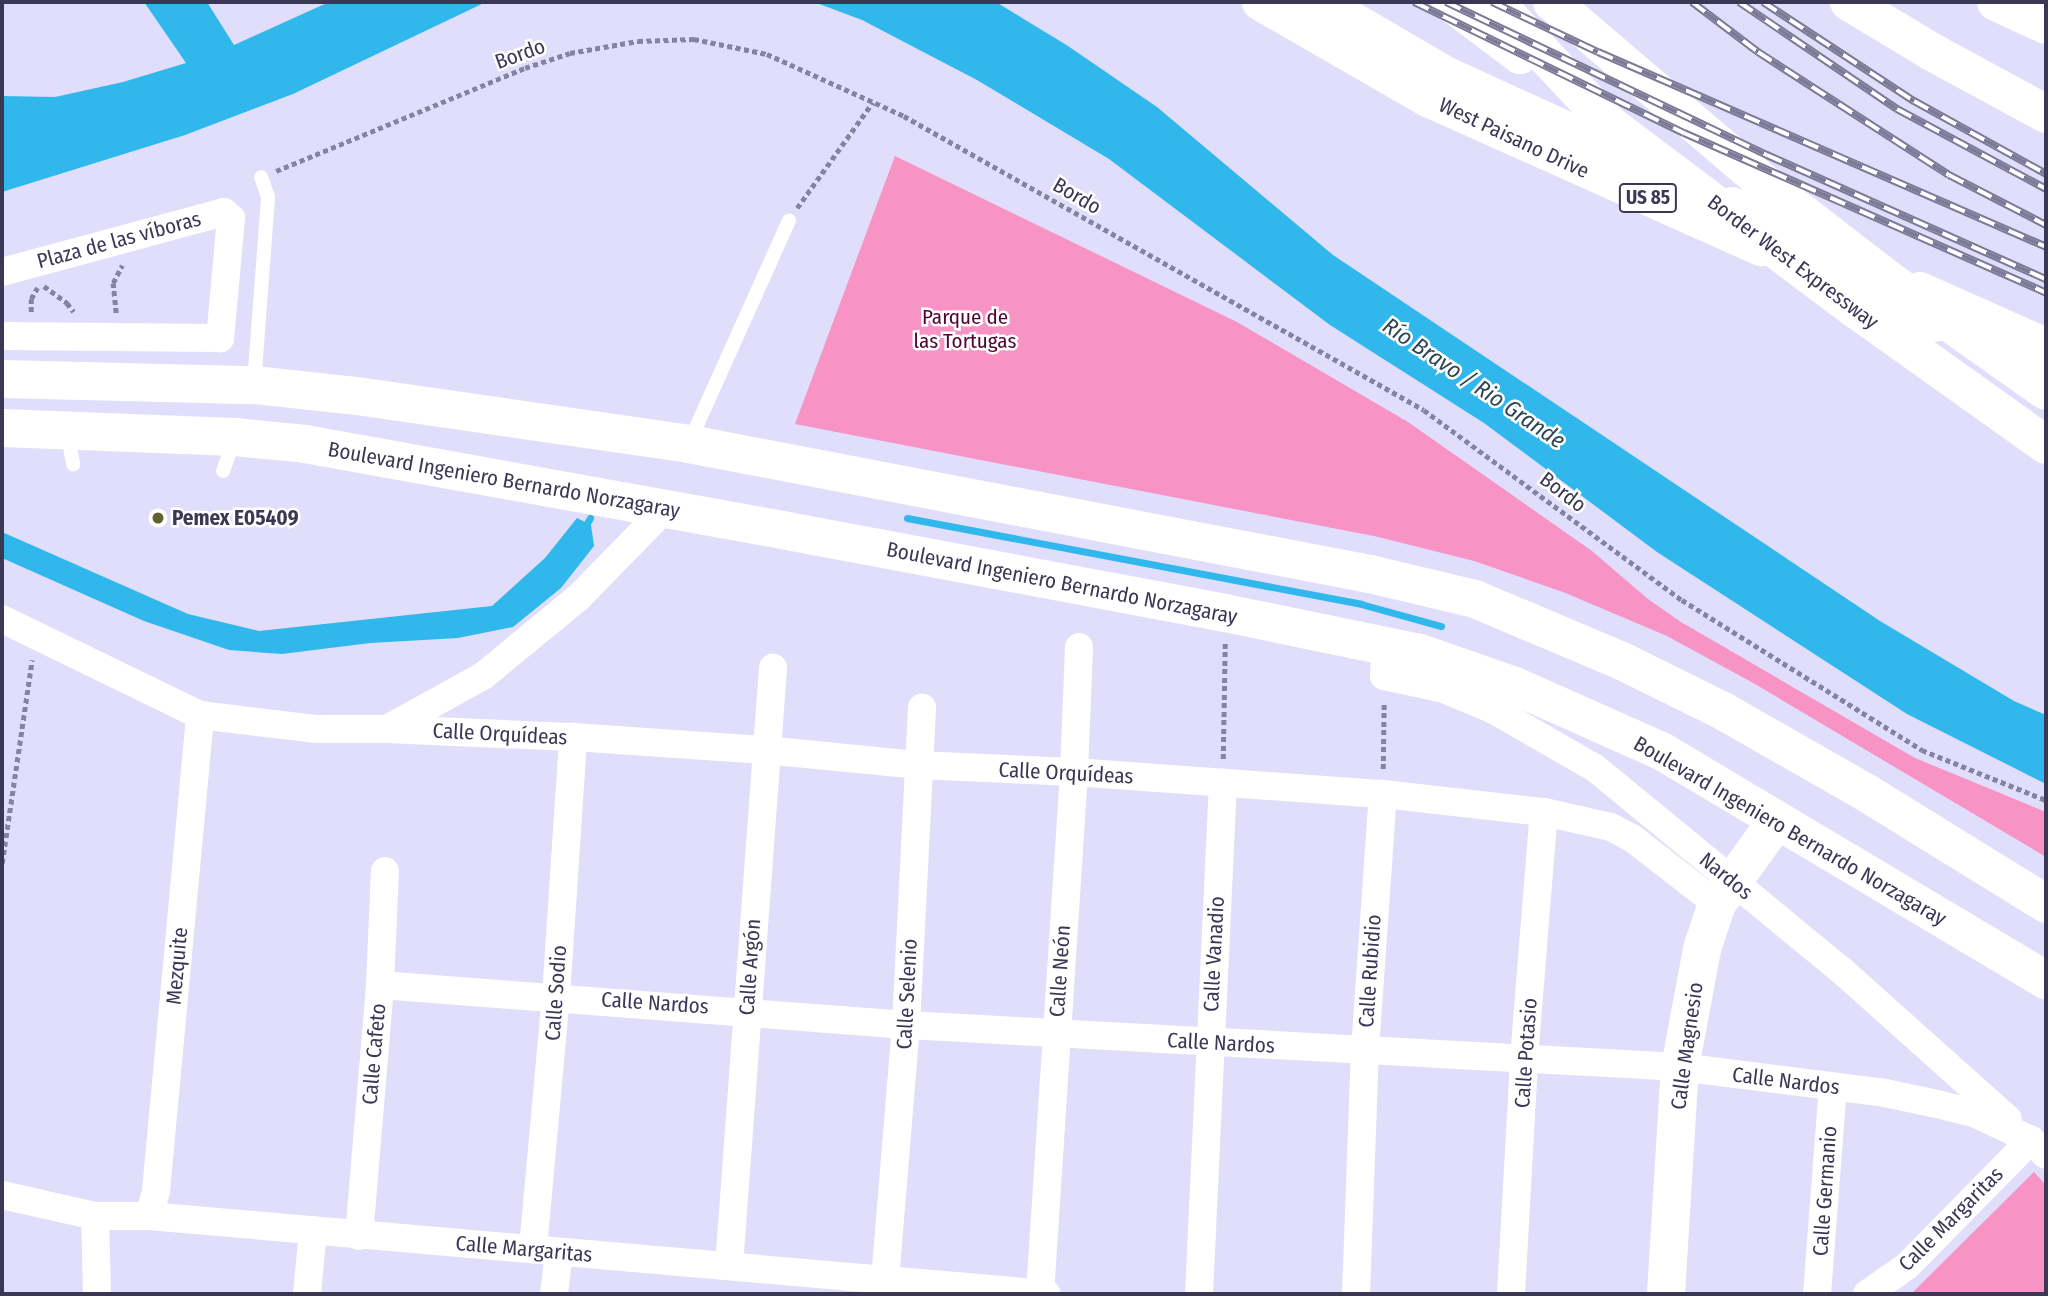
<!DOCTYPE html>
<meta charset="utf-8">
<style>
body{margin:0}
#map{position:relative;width:2048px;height:1296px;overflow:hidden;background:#e0defb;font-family:"Fira Sans Condensed",sans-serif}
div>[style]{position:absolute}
.green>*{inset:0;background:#f893c6}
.water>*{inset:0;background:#30b7eb}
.stream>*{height:7px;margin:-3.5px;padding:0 3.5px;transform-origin:3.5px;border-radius:3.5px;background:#30b7eb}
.path>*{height:4.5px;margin-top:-2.25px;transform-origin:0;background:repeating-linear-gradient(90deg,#8683a0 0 5px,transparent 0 8.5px)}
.lane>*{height:14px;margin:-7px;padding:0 7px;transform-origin:7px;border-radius:7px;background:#fff}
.street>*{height:28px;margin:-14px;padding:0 14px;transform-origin:14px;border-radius:14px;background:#fff}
.secondary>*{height:38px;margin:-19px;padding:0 19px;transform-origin:19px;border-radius:19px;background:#fff}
.primary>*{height:38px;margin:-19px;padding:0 19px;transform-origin:19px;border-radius:19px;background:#fff}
.highway>*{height:38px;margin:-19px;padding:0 19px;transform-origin:19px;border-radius:19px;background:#fff}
.rail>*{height:8px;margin-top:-4px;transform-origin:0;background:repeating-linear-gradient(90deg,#fff 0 16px,#7d7a97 0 32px);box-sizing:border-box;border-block:2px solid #7d7a97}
.dots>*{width:19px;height:19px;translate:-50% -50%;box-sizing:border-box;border:4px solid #fff;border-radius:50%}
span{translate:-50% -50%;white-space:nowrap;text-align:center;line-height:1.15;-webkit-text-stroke:5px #fff;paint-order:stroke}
.shield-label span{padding:2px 5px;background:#fff;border:2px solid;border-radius:5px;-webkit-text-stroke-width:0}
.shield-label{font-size:19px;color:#3b3855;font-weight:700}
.street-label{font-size:21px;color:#3b3855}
.park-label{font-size:21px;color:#510334}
.poi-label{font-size:21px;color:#3b3855;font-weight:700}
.left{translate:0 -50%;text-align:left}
.water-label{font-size:23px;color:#2c4754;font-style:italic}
.frame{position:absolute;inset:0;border:4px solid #3b3855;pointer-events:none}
</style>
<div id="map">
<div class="green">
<div style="clip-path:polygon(895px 156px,1237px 322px,1408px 422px,1592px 551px,1648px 599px,1681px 622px,1915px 758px,2046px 812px,2046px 857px,1755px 684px,1667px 636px,1563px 592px,1474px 561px,1374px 536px,795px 424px)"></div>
<div style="clip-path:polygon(2034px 1172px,2046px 1185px,2046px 1291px,2043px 1294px,1911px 1294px)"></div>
</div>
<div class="water">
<div style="clip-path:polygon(144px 2px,207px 2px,234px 45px,329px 2px,486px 2px,293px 94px,185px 135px,2px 192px,2px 96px,55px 97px,123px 82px,186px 63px)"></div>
<div style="clip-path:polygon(814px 2px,996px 2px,1068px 46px,1157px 107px,1333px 255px,1880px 621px,2014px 701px,2046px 715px,2046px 784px,1907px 714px,1657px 552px,1484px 423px,1330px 325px,1109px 159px,977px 80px,862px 20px)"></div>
<div style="clip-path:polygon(577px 518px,591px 525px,594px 546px,561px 588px,513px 627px,458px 638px,370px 643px,282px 654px,229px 650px,144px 621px,2px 558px,2px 532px,188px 614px,259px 631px,492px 606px,545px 558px)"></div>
</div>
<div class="stream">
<div style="left:907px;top:518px;width:462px;rotate:10.7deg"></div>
<div style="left:1361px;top:604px;width:83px;rotate:15.4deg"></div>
<div style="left:583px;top:530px;width:14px;rotate:-60deg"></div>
</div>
<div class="path">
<div style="left:276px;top:171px;width:269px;rotate:-22.5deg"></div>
<div style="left:525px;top:68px;width:47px;rotate:-18.4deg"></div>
<div style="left:570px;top:53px;width:69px;rotate:-10deg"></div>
<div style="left:638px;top:41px;width:56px;rotate:-2deg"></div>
<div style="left:694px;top:39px;width:75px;rotate:11.6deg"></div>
<div style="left:767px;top:54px;width:150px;rotate:24.3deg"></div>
<div style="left:904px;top:116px;width:597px;rotate:29.48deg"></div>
<div style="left:1424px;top:410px;width:320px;rotate:36.4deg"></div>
<div style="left:1682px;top:600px;width:283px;rotate:32deg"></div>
<div style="left:1922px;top:750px;width:134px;rotate:22deg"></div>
<div style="left:797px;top:208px;width:130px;rotate:-54.4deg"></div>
<div style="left:44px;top:286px;width:29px;rotate:36deg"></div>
<div style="left:67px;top:303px;width:11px;rotate:52deg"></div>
<div style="left:31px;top:312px;width:13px;rotate:-90deg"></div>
<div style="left:31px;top:299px;width:13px;rotate:-61deg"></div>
<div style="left:116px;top:313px;width:30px;rotate:-96deg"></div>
<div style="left:113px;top:283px;width:20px;rotate:-63deg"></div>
<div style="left:1223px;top:759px;width:117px;rotate:-89deg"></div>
<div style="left:1383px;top:769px;width:68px;rotate:-89.2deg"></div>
<div style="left:2px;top:863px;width:205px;rotate:-81.6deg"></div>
</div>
<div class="lane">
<div style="left:254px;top:384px;width:188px;rotate:-85.7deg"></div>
<div style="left:268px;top:197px;width:21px;rotate:-109deg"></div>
<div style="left:67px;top:432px;width:33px;rotate:79deg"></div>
<div style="left:689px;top:443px;width:244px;rotate:-65.8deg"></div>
<div style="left:223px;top:471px;width:35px;rotate:-70deg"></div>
</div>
<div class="street">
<div style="left:2px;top:272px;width:230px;rotate:-15.1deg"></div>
<div style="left:224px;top:212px;width:9px;rotate:41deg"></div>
<div style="left:231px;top:218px;width:121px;rotate:95.2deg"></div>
<div style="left:220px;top:338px;width:218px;rotate:-179.5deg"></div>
<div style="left:2px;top:619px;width:220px;rotate:25.9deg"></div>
<div style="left:200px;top:715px;width:116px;rotate:6.9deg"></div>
<div style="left:315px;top:729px;width:72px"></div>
<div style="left:387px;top:729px;width:110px;rotate:-28.9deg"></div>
<div style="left:483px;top:676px;width:123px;rotate:-39.4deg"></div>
<div style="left:578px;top:598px;width:123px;rotate:-45.7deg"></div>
<div style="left:1385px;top:647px;width:29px;rotate:92deg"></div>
<div style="left:1384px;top:676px;width:61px;rotate:12.2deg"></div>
<div style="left:1444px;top:689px;width:54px;rotate:22.8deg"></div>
<div style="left:1494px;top:710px;width:116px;rotate:29.9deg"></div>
<div style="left:1595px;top:768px;width:317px;rotate:39.4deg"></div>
<div style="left:1840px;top:969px;width:225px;rotate:41.8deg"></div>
<div style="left:387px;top:729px;width:186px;rotate:2.5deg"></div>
<div style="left:573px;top:737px;width:192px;rotate:3.9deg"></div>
<div style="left:765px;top:750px;width:155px;rotate:5.6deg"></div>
<div style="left:919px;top:765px;width:155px;rotate:2.6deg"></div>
<div style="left:1074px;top:772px;width:310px;rotate:4.1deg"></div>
<div style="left:1383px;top:794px;width:162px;rotate:6.4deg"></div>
<div style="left:1544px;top:812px;width:69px;rotate:12.6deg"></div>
<div style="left:1611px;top:827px;width:24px;rotate:28deg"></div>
<div style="left:1632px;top:838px;width:108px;rotate:37.8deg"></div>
<div style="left:380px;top:985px;width:528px;rotate:4.35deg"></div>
<div style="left:906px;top:1025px;width:775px;rotate:3.11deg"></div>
<div style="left:1680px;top:1067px;width:207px;rotate:7.2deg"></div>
<div style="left:1885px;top:1093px;width:53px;rotate:11.9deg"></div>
<div style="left:1937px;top:1104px;width:38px;rotate:14deg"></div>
<div style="left:1974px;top:1113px;width:63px;rotate:25.3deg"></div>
<div style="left:2031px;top:1140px;width:21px;rotate:45deg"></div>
<div style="left:2px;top:1195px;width:95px;rotate:12.7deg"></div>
<div style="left:95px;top:1216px;width:54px"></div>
<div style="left:149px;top:1216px;width:901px;rotate:4.96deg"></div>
<div style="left:95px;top:1216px;width:78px;rotate:88.5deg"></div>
<div style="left:149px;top:1216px;width:26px;rotate:-74deg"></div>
<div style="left:156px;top:1191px;width:478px;rotate:-84.7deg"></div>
<div style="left:359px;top:1236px;width:252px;rotate:-85.2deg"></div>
<div style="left:380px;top:985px;width:114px;rotate:-87.5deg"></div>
<div style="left:533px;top:1248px;width:253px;rotate:-84.8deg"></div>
<div style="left:556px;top:996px;width:260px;rotate:-86.2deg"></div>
<div style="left:729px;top:1266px;width:600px;rotate:-85.79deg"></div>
<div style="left:885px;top:1280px;width:256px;rotate:-85.3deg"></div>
<div style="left:906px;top:1025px;width:318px;rotate:-87.1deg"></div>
<div style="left:307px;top:1294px;width:63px;rotate:-84.6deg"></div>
<div style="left:554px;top:1294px;width:42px;rotate:-83.2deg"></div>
<div style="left:1040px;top:1294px;width:523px;rotate:-86.27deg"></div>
<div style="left:1074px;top:772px;width:125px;rotate:-87.7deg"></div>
<div style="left:1199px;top:1294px;width:512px;rotate:-87.31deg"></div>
<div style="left:1356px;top:1294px;width:244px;rotate:-87.9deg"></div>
<div style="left:1365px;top:1050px;width:257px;rotate:-86deg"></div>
<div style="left:1511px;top:1294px;width:236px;rotate:-86.8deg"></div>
<div style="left:1524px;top:1058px;width:247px;rotate:-85.4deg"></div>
<div style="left:1817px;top:1294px;width:208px;rotate:-85.6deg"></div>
<div style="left:1867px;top:1294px;width:49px;rotate:-35deg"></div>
<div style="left:1907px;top:1266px;width:177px;rotate:-45.5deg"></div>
</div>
<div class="secondary">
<div style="left:1666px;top:1294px;width:227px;rotate:-86.5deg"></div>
<div style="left:1680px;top:1067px;width:120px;rotate:-79.4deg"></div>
<div style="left:1702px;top:949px;width:47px;rotate:-71.6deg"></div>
<div style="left:1717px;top:904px;width:103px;rotate:-54.5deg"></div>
</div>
<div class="primary">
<div style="left:1261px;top:2px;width:195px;rotate:29.9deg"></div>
<div style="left:1430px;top:99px;width:363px;rotate:24.1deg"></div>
<div style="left:1320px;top:2px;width:145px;rotate:30.3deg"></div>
<div style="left:1445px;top:75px;width:238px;rotate:24.6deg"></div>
<div style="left:1732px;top:206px;width:128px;rotate:24.4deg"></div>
<div style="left:1820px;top:273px;width:125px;rotate:23.5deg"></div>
<div style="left:1920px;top:291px;width:138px;rotate:24deg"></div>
</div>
<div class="highway">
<div style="left:1450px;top:2px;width:88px;rotate:37.1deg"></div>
<div style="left:1495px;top:2px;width:168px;rotate:46.9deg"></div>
<div style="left:1610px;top:125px;width:305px;rotate:36.9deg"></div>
<div style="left:1854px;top:308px;width:236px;rotate:35.5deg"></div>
<div style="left:1552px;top:2px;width:282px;rotate:40.5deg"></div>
<div style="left:1766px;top:185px;width:160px;rotate:37.7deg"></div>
<div style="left:1893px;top:283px;width:187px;rotate:35.2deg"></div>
<div style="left:1849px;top:2px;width:97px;rotate:31.1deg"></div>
<div style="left:1932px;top:52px;width:130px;rotate:28.5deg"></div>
<div style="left:1996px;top:2px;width:55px;rotate:24.7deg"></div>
<div style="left:2px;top:379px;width:252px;rotate:1.4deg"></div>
<div style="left:254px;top:385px;width:104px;rotate:6.1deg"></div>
<div style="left:357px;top:396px;width:335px;rotate:8.2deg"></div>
<div style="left:689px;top:444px;width:693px;rotate:10.81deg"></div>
<div style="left:1370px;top:574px;width:108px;rotate:13.4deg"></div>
<div style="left:1475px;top:599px;width:162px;rotate:22.9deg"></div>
<div style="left:1624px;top:662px;width:110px;rotate:26.3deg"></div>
<div style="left:1723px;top:711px;width:163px;rotate:29.7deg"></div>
<div style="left:1865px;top:792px;width:213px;rotate:31.7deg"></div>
<div style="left:2px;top:428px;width:233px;rotate:2.2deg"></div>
<div style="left:235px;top:437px;width:70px;rotate:5.7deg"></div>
<div style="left:305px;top:444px;width:485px;rotate:10.2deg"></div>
<div style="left:782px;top:530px;width:451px;rotate:10.6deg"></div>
<div style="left:1225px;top:613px;width:199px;rotate:11.6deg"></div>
<div style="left:1420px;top:653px;width:101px;rotate:19.2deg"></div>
<div style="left:1515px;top:686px;width:162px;rotate:24deg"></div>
<div style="left:1663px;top:752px;width:446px;rotate:30.8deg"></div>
</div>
<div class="rail">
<div style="left:1414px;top:2px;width:300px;rotate:25.9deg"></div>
<div style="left:1684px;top:133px;width:396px;rotate:23.8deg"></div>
<div style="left:1446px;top:2px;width:356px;rotate:25.5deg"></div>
<div style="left:1767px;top:155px;width:305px;rotate:24deg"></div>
<div style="left:1492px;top:2px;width:117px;rotate:25.3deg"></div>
<div style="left:1598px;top:52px;width:489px;rotate:23.5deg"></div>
<div style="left:1692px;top:2px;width:83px;rotate:37.1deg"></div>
<div style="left:1758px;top:52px;width:227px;rotate:32.8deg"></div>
<div style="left:1949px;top:175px;width:109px;rotate:27.3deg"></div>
<div style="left:1739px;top:2px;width:191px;rotate:34.1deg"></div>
<div style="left:1897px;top:109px;width:169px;rotate:28.2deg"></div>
<div style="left:1763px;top:2px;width:181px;rotate:33.3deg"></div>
<div style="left:1914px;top:101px;width:151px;rotate:28.9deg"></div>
</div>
<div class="dots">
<div style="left:158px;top:518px;background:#62622f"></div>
</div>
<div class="shield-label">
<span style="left:1648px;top:198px">US 85</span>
</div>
<div class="street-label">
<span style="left:520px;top:54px;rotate:-20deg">Bordo</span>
<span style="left:1514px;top:138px;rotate:25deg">West Paisano Drive</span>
<span style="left:1077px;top:196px;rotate:30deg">Bordo</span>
<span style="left:119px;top:240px;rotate:-15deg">Plaza de las víboras</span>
<span style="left:1793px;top:262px;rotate:37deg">Border West Expressway</span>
<span style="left:504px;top:480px;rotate:10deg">Boulevard Ingeniero Bernardo Norzagaray</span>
<span style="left:1563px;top:492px;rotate:37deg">Bordo</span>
<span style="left:1062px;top:583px;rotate:11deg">Boulevard Ingeniero Bernardo Norzagaray</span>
<span style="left:500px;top:734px;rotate:3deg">Calle Orquídeas</span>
<span style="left:1066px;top:773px;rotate:3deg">Calle Orquídeas</span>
<span style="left:1790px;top:831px;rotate:30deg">Boulevard Ingeniero Bernardo Norzagaray</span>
<span style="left:1726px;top:876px;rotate:39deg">Nardos</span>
<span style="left:1214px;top:954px;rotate:-87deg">Calle Vanadio</span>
<span style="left:177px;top:966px;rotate:-85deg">Mezquite</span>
<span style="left:750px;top:967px;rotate:-86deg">Calle Argón</span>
<span style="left:1060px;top:971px;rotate:-86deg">Calle Neón</span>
<span style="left:1370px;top:971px;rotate:-86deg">Calle Rubidio</span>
<span style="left:556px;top:993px;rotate:-86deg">Calle Sodio</span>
<span style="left:907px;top:994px;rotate:-87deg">Calle Selenio</span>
<span style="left:655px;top:1003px;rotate:4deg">Calle Nardos</span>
<span style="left:1221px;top:1043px;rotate:3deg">Calle Nardos</span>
<span style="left:1687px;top:1046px;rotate:-82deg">Calle Magnesio</span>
<span style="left:1526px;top:1053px;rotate:-86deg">Calle Potasio</span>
<span style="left:374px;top:1054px;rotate:-85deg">Calle Cafeto</span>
<span style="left:1786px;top:1081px;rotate:7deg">Calle Nardos</span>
<span style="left:1825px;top:1191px;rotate:-86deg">Calle Germanio</span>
<span style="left:1951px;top:1219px;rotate:-45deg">Calle Margaritas</span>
<span style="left:524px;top:1249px;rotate:5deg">Calle Margaritas</span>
</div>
<div class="park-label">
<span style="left:965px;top:329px">Parque de<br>las Tortugas</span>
</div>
<div class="poi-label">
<span class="left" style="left:172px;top:518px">Pemex E05409</span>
</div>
<div class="water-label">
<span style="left:1474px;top:383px;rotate:34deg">Río Bravo / Rio Grande</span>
</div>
<div class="frame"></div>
</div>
